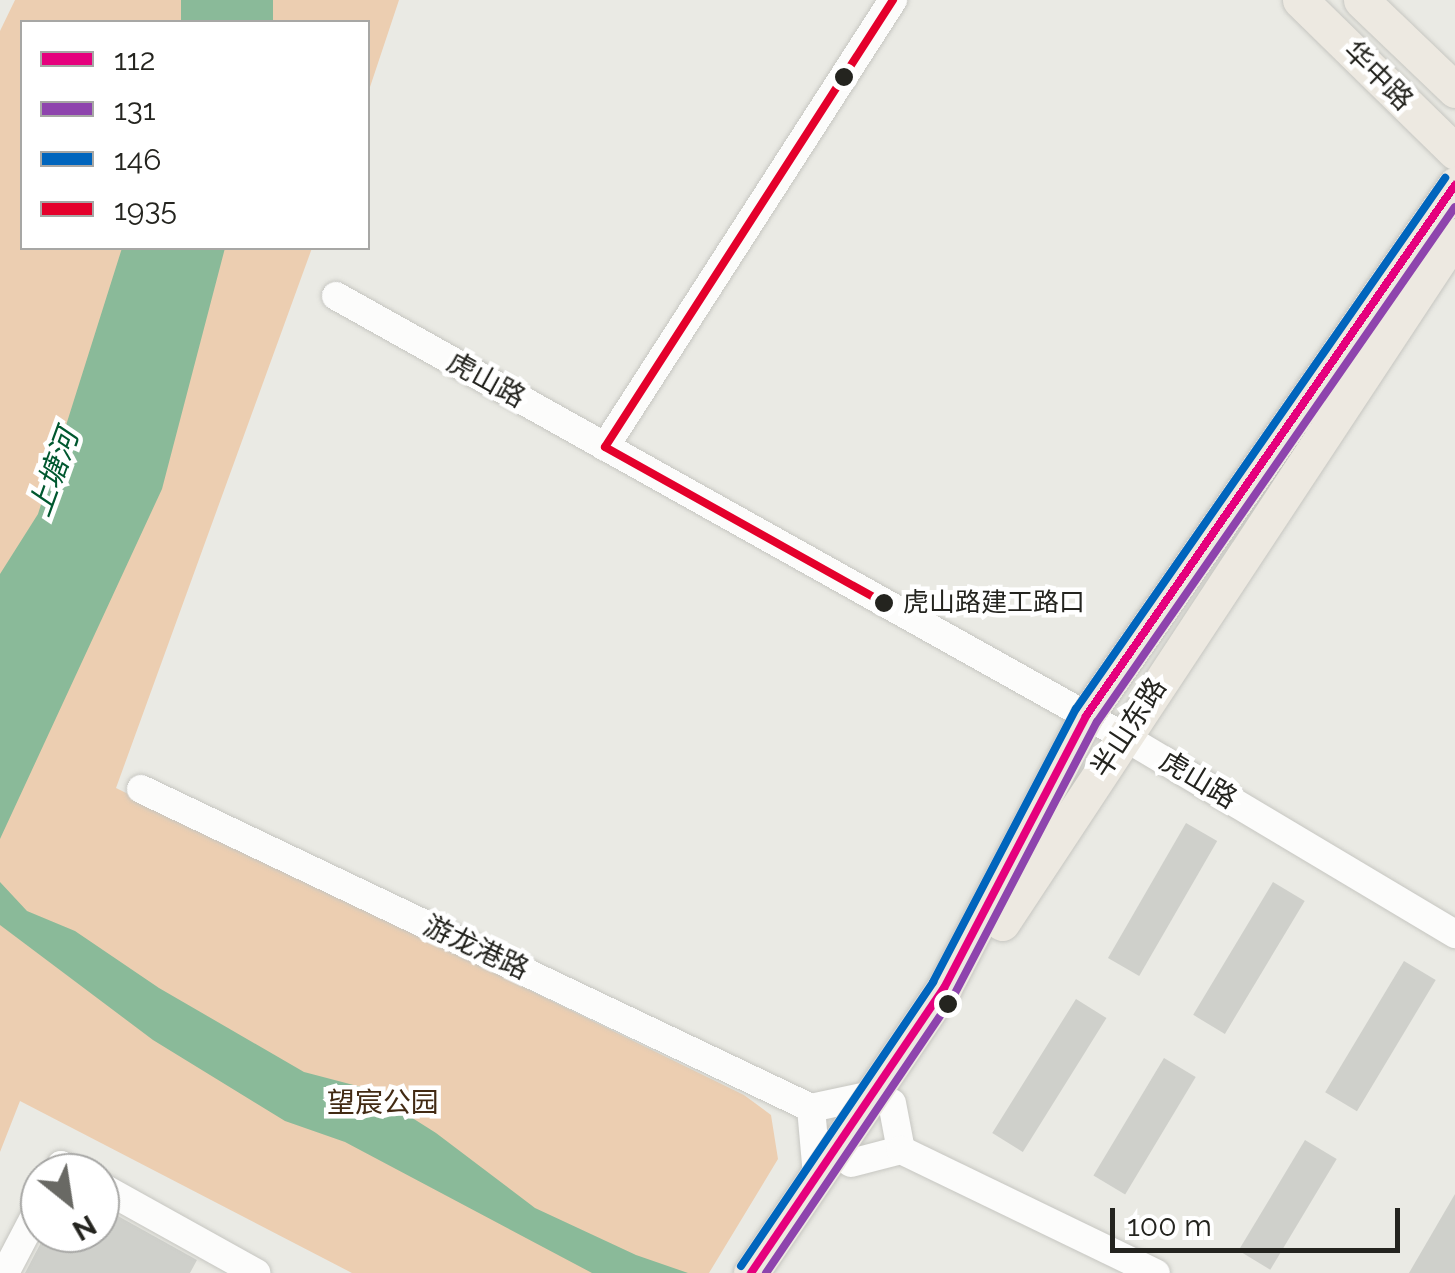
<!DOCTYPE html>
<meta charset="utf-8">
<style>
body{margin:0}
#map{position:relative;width:1455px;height:1273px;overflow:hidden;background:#eaeae4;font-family:Raleway,"Noto Sans SC",sans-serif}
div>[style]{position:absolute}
.green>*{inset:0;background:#ecceb1}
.water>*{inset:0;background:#8aba99;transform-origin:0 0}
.building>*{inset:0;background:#cfd0cb;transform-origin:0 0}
.roads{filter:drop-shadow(0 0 2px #c6c6c1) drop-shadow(0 0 2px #c6c6c1)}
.minor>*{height:28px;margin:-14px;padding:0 14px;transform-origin:14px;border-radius:14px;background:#fcfcfb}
.major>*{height:35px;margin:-17.5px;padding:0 17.5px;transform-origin:17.5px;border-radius:17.5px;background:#ede9e1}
.bus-1>*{height:8px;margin:-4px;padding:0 4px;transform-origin:4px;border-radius:4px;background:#e5007d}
.bus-2>*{height:8px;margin:-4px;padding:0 4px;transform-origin:4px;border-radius:4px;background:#8e44ad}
.bus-3>*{height:8px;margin:-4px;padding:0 4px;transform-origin:4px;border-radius:4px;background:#0065bd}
.bus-4>*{height:8px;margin:-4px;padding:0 4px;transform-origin:4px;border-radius:4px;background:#e4002b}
.dots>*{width:28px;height:28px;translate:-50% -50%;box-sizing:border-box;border:5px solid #fff;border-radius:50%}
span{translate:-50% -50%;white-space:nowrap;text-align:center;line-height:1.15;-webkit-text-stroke:9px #fff;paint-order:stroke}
.bus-label{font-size:26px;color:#24241f}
.left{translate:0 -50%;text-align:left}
.street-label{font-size:28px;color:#24241f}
.park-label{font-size:28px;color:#422a13}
.water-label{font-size:30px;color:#00582f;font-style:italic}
.legend{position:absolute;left:20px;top:20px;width:350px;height:230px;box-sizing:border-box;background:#fff;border:2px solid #a7a7a5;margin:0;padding:12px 18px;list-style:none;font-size:30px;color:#24241f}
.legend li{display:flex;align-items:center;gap:20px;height:50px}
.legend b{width:50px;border:2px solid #a7a7a5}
.north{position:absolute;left:20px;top:1153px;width:100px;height:100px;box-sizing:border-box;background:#fff;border:2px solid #a7a7a5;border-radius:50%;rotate:150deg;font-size:28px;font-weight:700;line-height:40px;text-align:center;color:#24241f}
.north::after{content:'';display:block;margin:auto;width:35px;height:45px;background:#696964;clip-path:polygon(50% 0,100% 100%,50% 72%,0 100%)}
.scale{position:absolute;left:1110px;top:1208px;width:290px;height:45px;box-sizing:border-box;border:5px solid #24241f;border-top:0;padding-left:12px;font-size:30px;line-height:35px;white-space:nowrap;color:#24241f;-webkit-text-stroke:8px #fff;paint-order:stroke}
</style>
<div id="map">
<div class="green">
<div style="clip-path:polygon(15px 0,399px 0,368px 93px,368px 22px,22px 22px,22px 248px,312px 248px,116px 788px,744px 1095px,771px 1115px,778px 1159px,709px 1273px,352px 1273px,20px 1101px,0 1152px,0 31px)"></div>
</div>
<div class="water">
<div style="left:181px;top:0;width:92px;height:22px"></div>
<div style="clip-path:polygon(122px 248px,225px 248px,162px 489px,0 839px,0 574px,38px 514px)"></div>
<div style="clip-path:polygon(0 882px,27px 911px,75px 931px,159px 988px,304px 1072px,365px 1088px,436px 1133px,535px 1208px,636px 1255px,688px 1273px,592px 1273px,345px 1142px,285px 1121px,153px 1040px,0 925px)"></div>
</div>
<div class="building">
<div style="left:1186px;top:823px;width:36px;height:156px;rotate:30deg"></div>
<div style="left:1273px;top:882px;width:37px;height:155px;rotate:31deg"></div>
<div style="left:1404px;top:961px;width:37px;height:153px;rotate:31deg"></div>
<div style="left:1076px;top:999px;width:36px;height:158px;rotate:32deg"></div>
<div style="left:1164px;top:1058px;width:37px;height:137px;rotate:31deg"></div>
<div style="left:1305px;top:1140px;width:37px;height:129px;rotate:31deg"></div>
<div style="clip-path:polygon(1455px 1194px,1455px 1273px,1409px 1273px)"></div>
<div style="clip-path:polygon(100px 1206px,197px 1260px,190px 1273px,25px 1273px,46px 1233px,100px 1233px)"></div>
</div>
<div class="roads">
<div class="minor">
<div style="left:336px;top:296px;width:902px;rotate:29.21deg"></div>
<div style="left:1123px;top:736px;width:387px;rotate:30.8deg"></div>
<div style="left:605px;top:447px;width:532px;rotate:-57.21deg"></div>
<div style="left:141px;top:789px;width:742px;rotate:25.46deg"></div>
<div style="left:811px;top:1108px;width:61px;rotate:-12.2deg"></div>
<div style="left:892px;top:1103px;width:48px;rotate:79.2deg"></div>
<div style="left:811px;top:1108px;width:67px;rotate:84.9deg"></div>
<div style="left:851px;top:1163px;width:52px;rotate:-14.6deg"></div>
<div style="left:901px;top:1150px;width:283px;rotate:25.8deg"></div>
<div style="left:57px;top:1173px;width:9px;rotate:-63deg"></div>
<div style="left:61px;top:1165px;width:18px;rotate:27deg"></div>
<div style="left:100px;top:1186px;width:179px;rotate:29.1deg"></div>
<div style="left:5px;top:1273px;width:76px;rotate:-62.4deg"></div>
</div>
<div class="major">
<div style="left:1300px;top:0;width:217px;rotate:44.4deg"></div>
<div style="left:1361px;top:0;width:130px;rotate:43.8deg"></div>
<div style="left:1002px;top:923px;width:823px;rotate:-56.6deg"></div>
<div style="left:751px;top:1273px;width:344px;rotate:-55.9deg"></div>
<div style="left:944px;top:988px;width:307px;rotate:-62.4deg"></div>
<div style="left:1086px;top:716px;width:647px;rotate:-55.2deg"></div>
</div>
</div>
<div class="bus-1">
<div style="left:751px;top:1273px;width:344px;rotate:-55.9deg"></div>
<div style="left:944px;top:988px;width:307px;rotate:-62.4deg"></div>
<div style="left:1086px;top:716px;width:647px;rotate:-55.2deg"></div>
</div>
<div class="bus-2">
<div style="left:766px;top:1273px;width:336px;rotate:-55.9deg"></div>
<div style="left:954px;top:995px;width:308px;rotate:-62.4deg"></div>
<div style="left:1097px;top:722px;width:627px;rotate:-55.2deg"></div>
</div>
<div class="bus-3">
<div style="left:741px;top:1266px;width:343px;rotate:-55.9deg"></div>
<div style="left:933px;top:982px;width:308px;rotate:-62.4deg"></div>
<div style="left:1076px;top:709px;width:647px;rotate:-55.2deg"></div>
</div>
<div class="bus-4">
<div style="left:605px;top:447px;width:532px;rotate:-57.21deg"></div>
<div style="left:605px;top:447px;width:320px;rotate:29.2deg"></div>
</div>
<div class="dots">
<div style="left:844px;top:77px;background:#24241f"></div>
<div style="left:884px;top:603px;background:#24241f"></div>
<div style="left:948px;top:1004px;background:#24241f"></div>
</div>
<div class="bus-label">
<span class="left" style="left:903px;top:603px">虎山路建工路口</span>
</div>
<div class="street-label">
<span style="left:1378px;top:76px;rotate:45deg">华中路</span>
<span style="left:486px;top:380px;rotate:29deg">虎山路</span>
<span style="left:1129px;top:728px;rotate:-57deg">半山东路</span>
<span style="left:1198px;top:780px;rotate:31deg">虎山路</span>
<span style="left:476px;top:948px;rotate:25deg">游龙港路</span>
</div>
<div class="park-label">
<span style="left:383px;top:1103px">望宸公园</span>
</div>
<div class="water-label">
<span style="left:54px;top:473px;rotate:-70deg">上塘河</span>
</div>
<ul class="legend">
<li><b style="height:12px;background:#e5007d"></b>112</li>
<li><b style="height:12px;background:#8e44ad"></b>131</li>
<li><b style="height:12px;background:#0065bd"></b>146</li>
<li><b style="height:12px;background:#e4002b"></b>1935</li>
</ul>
<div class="north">N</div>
<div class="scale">100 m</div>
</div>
